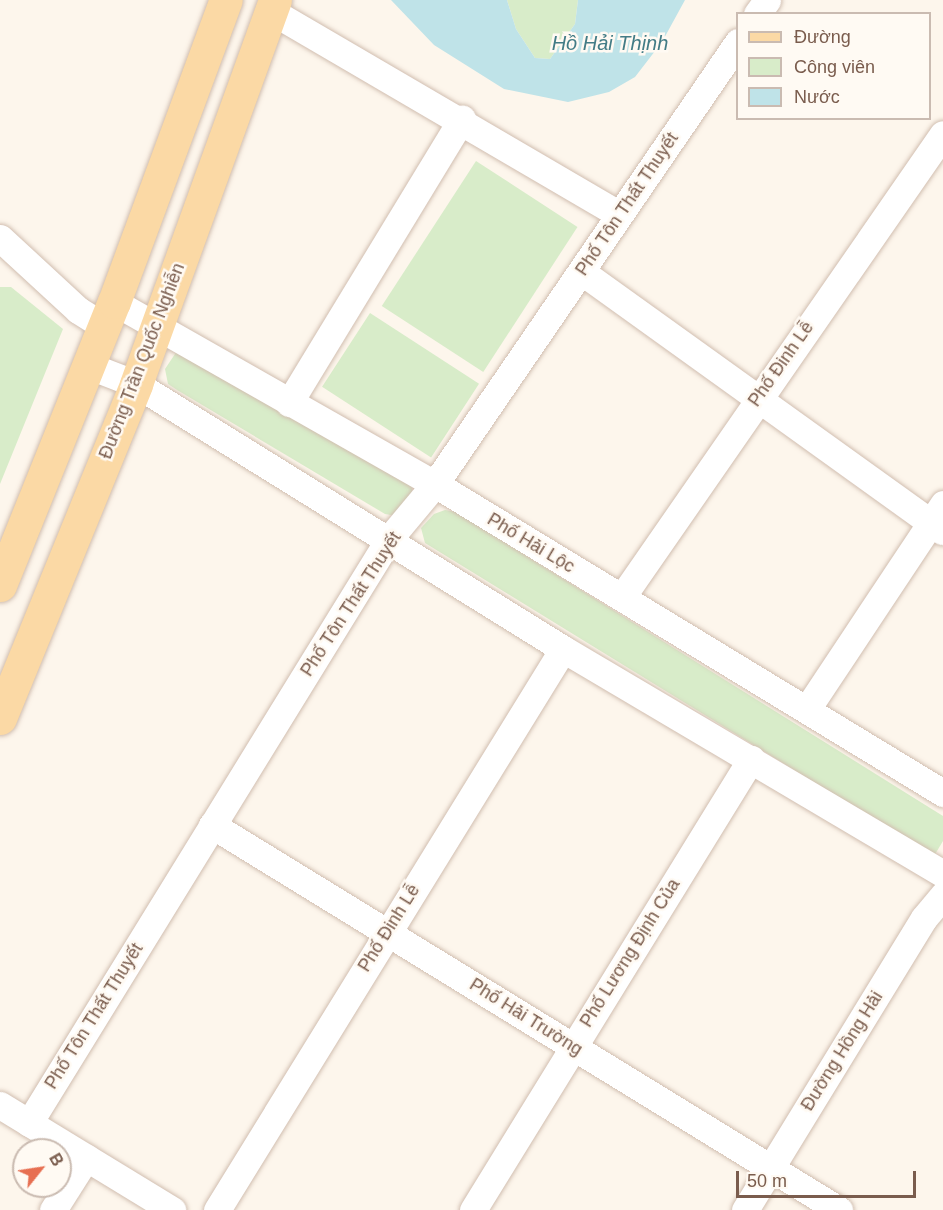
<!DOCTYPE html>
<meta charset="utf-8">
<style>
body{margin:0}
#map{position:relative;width:943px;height:1210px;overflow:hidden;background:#fdf6ec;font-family:Helvetica,sans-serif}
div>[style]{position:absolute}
.green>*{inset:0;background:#d8ecc9;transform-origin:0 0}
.water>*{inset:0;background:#bfe3e8}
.roads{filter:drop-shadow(0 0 2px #d1beb0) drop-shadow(0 0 2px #d1beb0)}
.minor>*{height:27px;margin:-13.5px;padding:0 13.5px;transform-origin:13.5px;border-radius:13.5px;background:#fff}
.major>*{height:33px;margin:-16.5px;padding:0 16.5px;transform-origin:16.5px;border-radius:16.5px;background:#fbd9a5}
span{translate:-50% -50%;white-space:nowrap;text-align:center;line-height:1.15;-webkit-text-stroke:5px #fffaf3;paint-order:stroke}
.street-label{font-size:18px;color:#7a5c4d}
.water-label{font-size:20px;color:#437c86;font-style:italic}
.legend{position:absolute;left:736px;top:12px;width:195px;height:108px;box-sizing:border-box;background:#fffaf3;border:2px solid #cabbb1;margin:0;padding:8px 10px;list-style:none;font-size:18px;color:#7a5c4d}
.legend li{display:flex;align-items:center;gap:12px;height:30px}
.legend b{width:30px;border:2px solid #cabbb1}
.north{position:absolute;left:12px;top:1138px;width:60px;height:60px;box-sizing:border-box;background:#fffaf3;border:2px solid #cabbb1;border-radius:50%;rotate:60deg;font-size:16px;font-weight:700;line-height:24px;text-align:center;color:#7a5c4d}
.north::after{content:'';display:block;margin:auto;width:21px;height:27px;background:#e76f51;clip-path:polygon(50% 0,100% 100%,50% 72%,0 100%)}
.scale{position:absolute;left:736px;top:1171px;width:180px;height:27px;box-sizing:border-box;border:3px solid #7a5c4d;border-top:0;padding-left:8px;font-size:18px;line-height:21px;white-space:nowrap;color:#7a5c4d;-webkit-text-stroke:4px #fffaf3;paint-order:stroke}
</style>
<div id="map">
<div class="green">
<div style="clip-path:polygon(507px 0,578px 0,575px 24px,550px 59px,535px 58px,516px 29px)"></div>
<div style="left:476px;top:161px;width:121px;height:173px;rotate:33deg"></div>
<div style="clip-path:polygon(0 287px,11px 287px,63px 329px,0 484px)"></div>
<div style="left:370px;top:313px;width:130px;height:88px;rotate:33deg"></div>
<div style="clip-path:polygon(177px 351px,411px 483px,413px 498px,397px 516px,385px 514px,177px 390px,168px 384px,165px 369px)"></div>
<div style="clip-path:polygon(445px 510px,456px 512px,943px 816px,943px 841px,934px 856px,425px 543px,421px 528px,434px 514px)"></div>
</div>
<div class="water">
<div style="clip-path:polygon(391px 0,507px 0,516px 29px,535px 58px,550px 59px,575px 24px,578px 0,685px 0,662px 42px,635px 77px,609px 92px,568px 102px,504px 89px,434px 45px)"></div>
</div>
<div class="roads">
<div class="minor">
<div style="left:271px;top:11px;width:401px;rotate:30.3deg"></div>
<div style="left:757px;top:14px;width:17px;rotate:-54deg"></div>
<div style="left:0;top:238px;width:106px;rotate:42.7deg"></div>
<div style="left:78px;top:310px;width:31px;rotate:32deg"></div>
<div style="left:582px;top:272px;width:444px;rotate:35.7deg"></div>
<div style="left:114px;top:302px;width:369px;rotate:29.6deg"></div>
<div style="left:435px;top:484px;width:595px;rotate:31.31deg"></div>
<div style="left:87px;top:365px;width:53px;rotate:21.2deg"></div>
<div style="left:136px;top:384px;width:503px;rotate:31.82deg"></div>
<div style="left:563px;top:649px;width:442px;rotate:30.6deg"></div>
<div style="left:289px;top:403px;width:333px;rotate:-58.7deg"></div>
<div style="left:622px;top:597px;width:563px;rotate:-55.27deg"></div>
<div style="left:807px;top:709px;width:246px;rotate:-56.4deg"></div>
<div style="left:212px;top:825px;width:736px;rotate:31.55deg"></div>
<div style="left:0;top:1105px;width:202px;rotate:31.4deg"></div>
<div style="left:29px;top:1123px;width:686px;rotate:-58.35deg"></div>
<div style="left:389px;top:539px;width:72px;rotate:-50.1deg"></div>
<div style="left:435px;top:484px;width:536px;rotate:-55.57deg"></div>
<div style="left:53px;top:1210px;width:62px;rotate:-57.6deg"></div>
<div style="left:217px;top:1210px;width:659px;rotate:-58.34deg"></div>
<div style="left:473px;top:1210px;width:530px;rotate:-58.35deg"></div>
<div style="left:745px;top:1210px;width:342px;rotate:-58.5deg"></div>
<div style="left:924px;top:918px;width:30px;rotate:-50deg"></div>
</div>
<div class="major">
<div style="left:0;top:585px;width:305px;rotate:-68.1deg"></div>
<div style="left:114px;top:302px;width:322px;rotate:-69.7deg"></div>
<div style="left:0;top:718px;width:361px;rotate:-67.8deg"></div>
<div style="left:136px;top:384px;width:408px;rotate:-70.1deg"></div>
</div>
</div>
<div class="street-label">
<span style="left:627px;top:204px;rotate:-56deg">Phố Tôn Thất Thuyết</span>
<span style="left:142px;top:361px;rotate:-69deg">Đường Trần Quốc Nghiễn</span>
<span style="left:781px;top:364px;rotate:-55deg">Phố Đinh Lễ</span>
<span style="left:531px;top:543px;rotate:31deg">Phố Hải Lộc</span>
<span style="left:351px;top:604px;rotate:-57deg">Phố Tôn Thất Thuyết</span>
<span style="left:389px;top:928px;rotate:-58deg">Phố Đinh Lễ</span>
<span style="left:630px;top:953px;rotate:-58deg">Phố Lương Định Của</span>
<span style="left:94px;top:1016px;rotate:-58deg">Phố Tôn Thất Thuyết</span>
<span style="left:526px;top:1017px;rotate:32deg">Phố Hải Trường</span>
<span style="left:842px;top:1051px;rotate:-58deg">Đường Hồng Hải</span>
</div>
<div class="water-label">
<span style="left:610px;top:43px">Hồ Hải Thịnh</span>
</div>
<ul class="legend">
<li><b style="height:8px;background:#fbd9a5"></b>Đường</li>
<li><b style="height:16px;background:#d8ecc9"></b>Công viên</li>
<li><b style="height:16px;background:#bfe3e8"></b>Nước</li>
</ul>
<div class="north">B</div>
<div class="scale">50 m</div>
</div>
